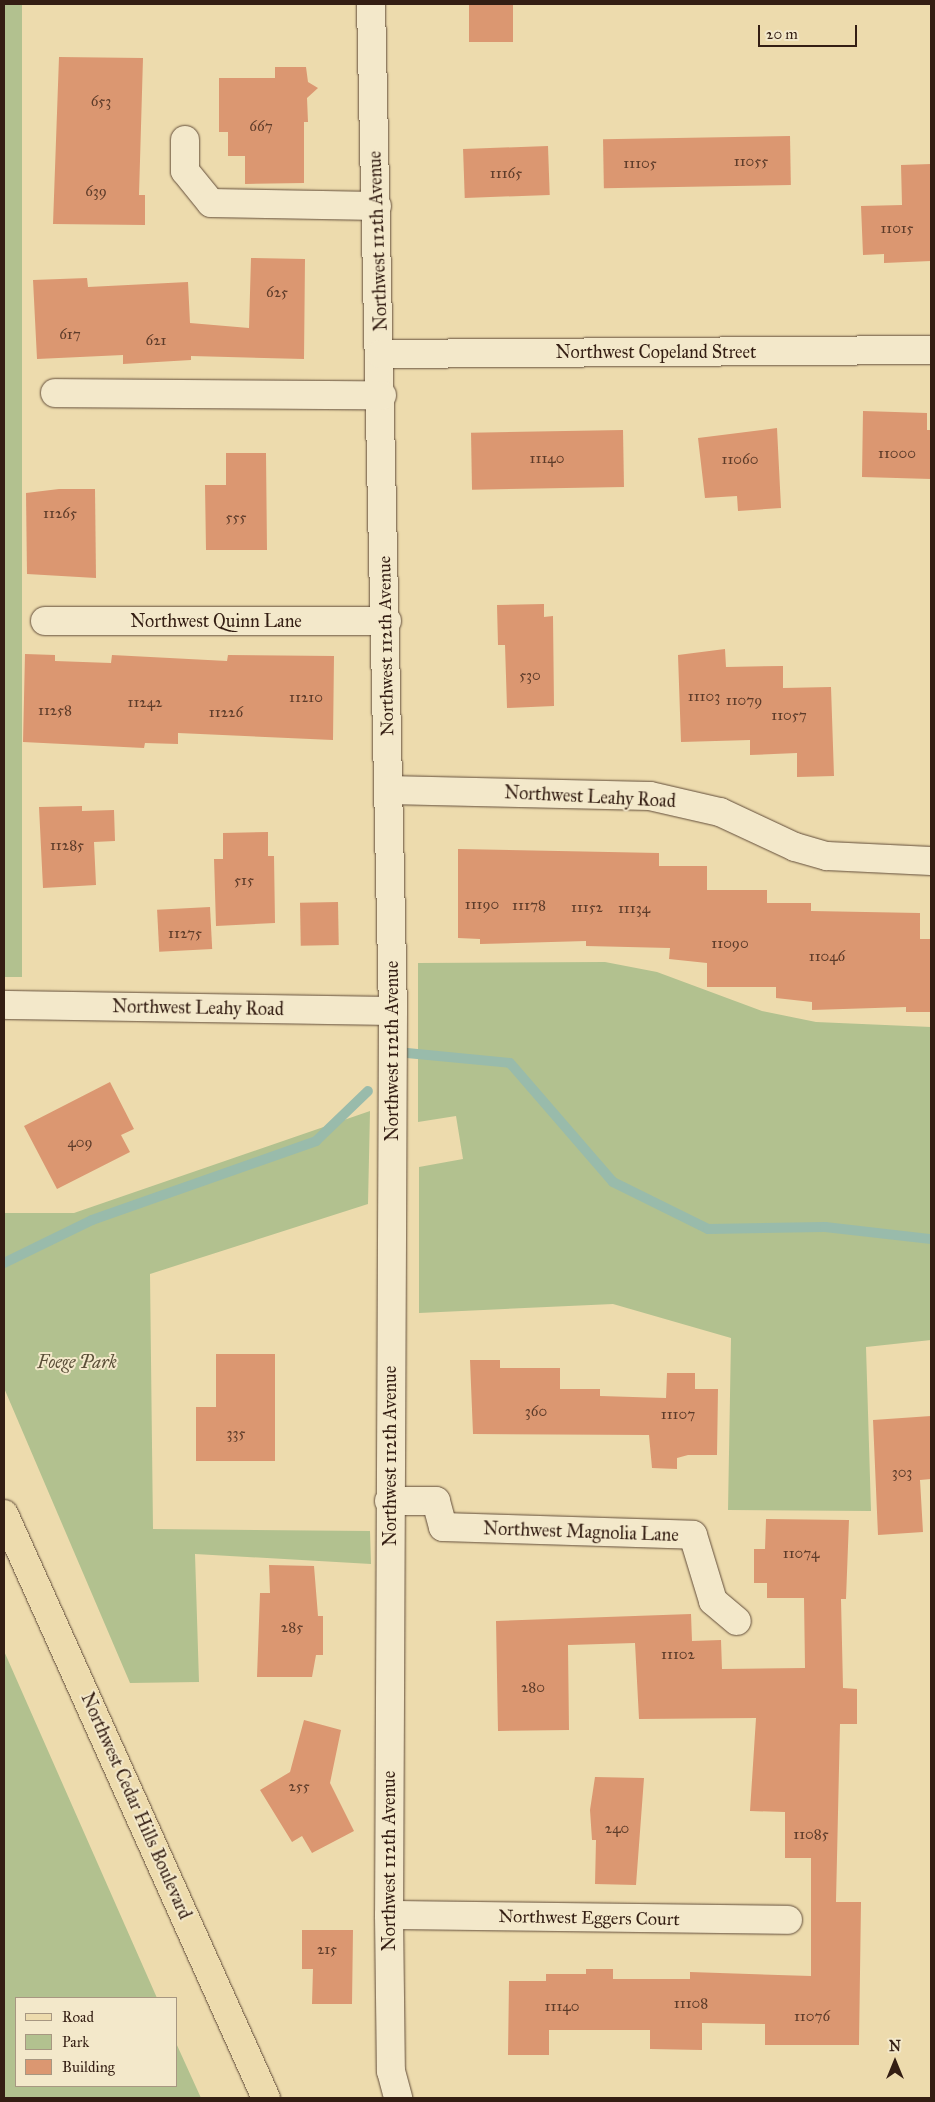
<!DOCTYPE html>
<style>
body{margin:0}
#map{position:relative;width:935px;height:2102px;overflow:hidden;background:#eddbad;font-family:"IM FELL Great Primer",serif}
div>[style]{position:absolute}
.green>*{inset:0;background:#b2c18f;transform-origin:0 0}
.stream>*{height:10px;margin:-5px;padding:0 5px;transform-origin:5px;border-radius:5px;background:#99bbab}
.building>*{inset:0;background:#db9771;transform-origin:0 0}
.roads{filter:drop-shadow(0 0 1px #624d3a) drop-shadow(0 0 1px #624d3a)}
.minor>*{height:28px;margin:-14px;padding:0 14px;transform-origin:14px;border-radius:14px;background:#f3e8ca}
.major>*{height:28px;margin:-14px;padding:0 14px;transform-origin:14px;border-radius:14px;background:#eddbad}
span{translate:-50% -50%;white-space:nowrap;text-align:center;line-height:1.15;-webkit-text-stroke:4px #f3e8ca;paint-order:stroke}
.number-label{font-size:15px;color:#5e3c2a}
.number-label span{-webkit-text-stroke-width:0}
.street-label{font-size:18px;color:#341e13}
.park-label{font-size:18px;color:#5a4f38;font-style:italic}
.frame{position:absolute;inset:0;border:5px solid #341e13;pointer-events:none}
.legend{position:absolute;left:15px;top:1997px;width:162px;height:90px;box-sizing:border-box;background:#f3e8ca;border:1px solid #a79781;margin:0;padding:6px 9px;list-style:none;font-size:15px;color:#341e13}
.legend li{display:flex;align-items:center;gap:10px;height:25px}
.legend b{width:25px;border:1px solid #a79781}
.north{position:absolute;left:870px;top:2037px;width:50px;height:50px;-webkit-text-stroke:4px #f3e8ca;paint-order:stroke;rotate:0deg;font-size:14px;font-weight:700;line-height:20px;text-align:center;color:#341e13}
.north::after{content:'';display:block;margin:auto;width:18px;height:22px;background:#341e13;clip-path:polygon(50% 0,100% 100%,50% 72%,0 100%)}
.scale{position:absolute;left:758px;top:25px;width:99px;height:22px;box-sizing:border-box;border:2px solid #341e13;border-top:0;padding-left:6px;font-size:15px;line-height:18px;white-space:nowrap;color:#341e13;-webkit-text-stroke:4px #f3e8ca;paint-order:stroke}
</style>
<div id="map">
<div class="green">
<div style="left:4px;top:4px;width:18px;height:973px"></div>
<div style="clip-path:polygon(605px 962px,657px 972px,762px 1011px,816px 1022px,931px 1027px,931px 1340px,866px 1347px,871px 1511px,728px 1510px,731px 1338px,613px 1304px,419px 1313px,419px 1167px,463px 1159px,456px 1116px,418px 1122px,418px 963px)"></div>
<div style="clip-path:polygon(370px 1111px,368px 1204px,150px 1274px,153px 1529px,370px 1531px,371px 1564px,195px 1554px,199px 1682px,130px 1683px,4px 1388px,4px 1213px,74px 1213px)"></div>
<div style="clip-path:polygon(4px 1651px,157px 1998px,16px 1998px,16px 2086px,176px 2086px,176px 2043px,201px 2098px,4px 2098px)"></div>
</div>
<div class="stream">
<div style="left:407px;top:1053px;width:103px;rotate:5.5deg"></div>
<div style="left:510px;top:1063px;width:157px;rotate:49.1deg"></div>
<div style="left:613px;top:1182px;width:106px;rotate:26.3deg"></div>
<div style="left:708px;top:1229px;width:117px;rotate:-1deg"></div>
<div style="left:825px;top:1227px;width:107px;rotate:6.5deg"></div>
<div style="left:4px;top:1263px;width:98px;rotate:-26deg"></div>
<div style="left:92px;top:1220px;width:238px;rotate:-19.4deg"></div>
<div style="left:316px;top:1141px;width:72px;rotate:-43.9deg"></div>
</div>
<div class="building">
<div style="left:469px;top:4px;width:44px;height:38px"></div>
<div style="clip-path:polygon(59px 57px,143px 58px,139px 195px,145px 195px,145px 225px,53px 224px)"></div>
<div style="clip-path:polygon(275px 67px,306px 67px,308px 82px,318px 88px,307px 98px,308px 122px,304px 122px,304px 183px,245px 184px,245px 156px,228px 156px,228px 132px,219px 132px,219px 78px,275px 78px)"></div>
<div style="left:790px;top:136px;width:49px;height:187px;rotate:89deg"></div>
<div style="left:548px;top:146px;width:49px;height:85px;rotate:88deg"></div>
<div style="clip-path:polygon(931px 164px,931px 261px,884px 263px,884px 254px,863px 255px,861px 206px,902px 205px,901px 165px)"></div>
<div style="clip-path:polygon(251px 258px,305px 259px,304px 359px,191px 356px,191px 360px,123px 364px,123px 355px,37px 359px,33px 280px,87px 278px,88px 287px,188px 282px,190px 323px,249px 328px)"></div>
<div style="clip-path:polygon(863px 411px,927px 413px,927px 430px,931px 430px,931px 479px,862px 477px)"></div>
<div style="clip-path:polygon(777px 428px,781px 508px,738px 511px,737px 496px,705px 498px,698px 438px)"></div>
<div style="left:623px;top:430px;width:57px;height:152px;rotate:89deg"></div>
<div style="clip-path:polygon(226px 453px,266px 453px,267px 550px,206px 550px,205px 485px,226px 485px)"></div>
<div style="clip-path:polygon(59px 489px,95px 489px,96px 578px,27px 574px,26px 493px)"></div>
<div style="clip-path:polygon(544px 604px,544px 617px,553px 616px,554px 706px,507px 708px,505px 645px,498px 645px,497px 605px)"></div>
<div style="clip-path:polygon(725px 649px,726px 667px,783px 666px,783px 688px,831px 687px,834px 776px,797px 777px,797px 753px,750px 755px,750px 740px,681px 742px,678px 655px)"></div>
<div style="clip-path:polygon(25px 654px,55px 655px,55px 661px,111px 663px,112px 655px,227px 661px,228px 655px,334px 656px,333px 740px,178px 733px,178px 744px,145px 743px,144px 748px,23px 742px)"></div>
<div style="clip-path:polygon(82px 806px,82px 811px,114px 810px,115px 841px,94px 842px,96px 885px,43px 888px,39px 807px)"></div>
<div style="clip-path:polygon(268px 832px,268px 856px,274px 856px,275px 923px,216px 926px,214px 859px,223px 859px,223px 833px)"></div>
<div style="clip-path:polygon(458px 849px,659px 853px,659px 866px,707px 866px,707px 890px,767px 890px,767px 903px,811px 903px,811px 911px,920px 913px,920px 939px,931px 939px,931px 1012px,906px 1012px,906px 1007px,812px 1010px,812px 1002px,776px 998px,776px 987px,707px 987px,707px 963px,669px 959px,670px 948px,586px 946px,586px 941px,480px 944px,480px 939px,458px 938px)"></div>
<div style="left:338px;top:902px;width:43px;height:38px;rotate:89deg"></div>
<div style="left:210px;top:907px;width:42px;height:53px;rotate:87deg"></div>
<div style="clip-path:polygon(110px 1082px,134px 1129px,121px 1135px,130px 1152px,57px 1189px,24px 1126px)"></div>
<div style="clip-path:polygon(216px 1354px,275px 1354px,275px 1461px,196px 1461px,196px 1407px,216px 1407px)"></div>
<div style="clip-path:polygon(470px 1360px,500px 1360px,500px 1368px,560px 1368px,560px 1389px,600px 1389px,600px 1396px,666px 1398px,667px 1373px,695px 1373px,695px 1389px,718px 1389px,717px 1455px,688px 1455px,677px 1458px,677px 1469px,652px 1468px,649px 1435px,473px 1434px)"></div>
<div style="clip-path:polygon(931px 1416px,931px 1479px,920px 1480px,923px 1532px,878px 1535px,873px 1420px)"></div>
<div style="clip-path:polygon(766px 1519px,849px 1520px,846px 1599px,841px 1599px,843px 1688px,857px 1689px,857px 1724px,840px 1724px,836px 1902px,861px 1902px,859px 2045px,765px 2045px,765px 2024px,702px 2023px,702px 2050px,650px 2049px,650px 2030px,549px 2030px,549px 2055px,508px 2055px,509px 1981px,546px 1981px,546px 1974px,586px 1974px,586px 1969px,613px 1969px,613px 1979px,690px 1979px,690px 1972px,811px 1976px,811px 1858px,785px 1858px,785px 1812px,750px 1811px,756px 1718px,639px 1719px,635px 1643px,568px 1645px,569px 1730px,498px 1731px,496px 1621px,691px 1614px,692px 1641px,721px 1640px,722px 1669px,805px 1668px,804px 1598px,767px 1598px,767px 1583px,754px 1583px,754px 1549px,765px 1549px)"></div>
<div style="clip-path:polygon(269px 1565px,314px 1566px,318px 1616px,323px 1616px,323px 1655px,316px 1655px,312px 1677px,257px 1677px,260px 1593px,270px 1593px)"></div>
<div style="clip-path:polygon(304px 1720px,341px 1730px,330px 1783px,354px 1831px,312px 1853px,302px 1836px,292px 1842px,260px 1790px,290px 1772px)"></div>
<div style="clip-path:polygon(595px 1777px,644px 1778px,636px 1885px,595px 1884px,596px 1840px,592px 1840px,590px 1810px)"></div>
<div style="clip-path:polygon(302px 1930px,353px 1930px,352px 2004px,312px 2004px,313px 1969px,302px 1969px)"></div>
</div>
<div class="roads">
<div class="minor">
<div style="left:371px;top:4px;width:1007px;rotate:88.75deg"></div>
<div style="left:393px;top:1011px;width:904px;rotate:90.25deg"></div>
<div style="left:389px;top:1915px;width:156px;rotate:89.3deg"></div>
<div style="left:391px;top:2071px;width:28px;rotate:75deg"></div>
<div style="left:185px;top:140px;width:31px;rotate:90deg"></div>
<div style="left:185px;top:171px;width:41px;rotate:50.9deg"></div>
<div style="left:211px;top:203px;width:166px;rotate:1deg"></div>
<div style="left:381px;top:354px;width:550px;rotate:-0.42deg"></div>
<div style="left:55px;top:393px;width:327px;rotate:0.4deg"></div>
<div style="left:45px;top:621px;width:342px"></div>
<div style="left:388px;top:790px;width:262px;rotate:1.3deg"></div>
<div style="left:650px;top:796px;width:72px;rotate:12.9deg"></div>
<div style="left:720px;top:812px;width:83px;rotate:25deg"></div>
<div style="left:795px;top:847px;width:33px;rotate:16deg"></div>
<div style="left:827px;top:856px;width:104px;rotate:2.8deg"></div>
<div style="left:4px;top:1005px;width:389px;rotate:0.9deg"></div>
<div style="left:389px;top:1501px;width:47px"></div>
<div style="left:436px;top:1501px;width:27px;rotate:75deg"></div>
<div style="left:443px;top:1527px;width:250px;rotate:1.8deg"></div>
<div style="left:693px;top:1535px;width:69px;rotate:73.1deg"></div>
<div style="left:713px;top:1601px;width:31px;rotate:40deg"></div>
<div style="left:389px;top:1915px;width:399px;rotate:0.7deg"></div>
</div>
<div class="major">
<div style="left:4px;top:1514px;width:640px;rotate:65.84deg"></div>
</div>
</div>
<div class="number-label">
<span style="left:101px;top:102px">653</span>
<span style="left:261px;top:127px">667</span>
<span style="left:751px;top:162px">11055</span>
<span style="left:640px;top:164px">11105</span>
<span style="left:506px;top:174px">11165</span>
<span style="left:96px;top:192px">639</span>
<span style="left:897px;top:229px">11015</span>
<span style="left:277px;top:293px">625</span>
<span style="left:70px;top:335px">617</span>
<span style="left:156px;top:341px">621</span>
<span style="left:897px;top:454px">11000</span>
<span style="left:547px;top:459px">11140</span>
<span style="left:740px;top:460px">11060</span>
<span style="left:60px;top:514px">11265</span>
<span style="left:236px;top:518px">555</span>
<span style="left:530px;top:676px">530</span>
<span style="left:704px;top:697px">11103</span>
<span style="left:306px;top:698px">11210</span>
<span style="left:744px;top:701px">11079</span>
<span style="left:145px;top:703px">11242</span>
<span style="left:55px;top:711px">11258</span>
<span style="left:226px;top:713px">11226</span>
<span style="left:789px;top:716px">11057</span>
<span style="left:67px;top:846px">11285</span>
<span style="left:244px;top:881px">515</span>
<span style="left:482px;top:905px">11190</span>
<span style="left:529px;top:906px">11178</span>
<span style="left:587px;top:908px">11152</span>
<span style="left:634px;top:909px">11134</span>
<span style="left:185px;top:934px">11275</span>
<span style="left:730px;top:944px">11090</span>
<span style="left:827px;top:957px">11046</span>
<span style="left:80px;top:1143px">409</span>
<span style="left:536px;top:1412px">360</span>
<span style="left:678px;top:1415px">11107</span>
<span style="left:236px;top:1434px">335</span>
<span style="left:902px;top:1473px">303</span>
<span style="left:801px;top:1554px">11074</span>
<span style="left:292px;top:1628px">285</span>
<span style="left:678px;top:1655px">11102</span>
<span style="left:533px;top:1688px">280</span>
<span style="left:299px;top:1787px">255</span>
<span style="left:617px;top:1829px">240</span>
<span style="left:811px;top:1835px">11085</span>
<span style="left:327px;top:1950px">215</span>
<span style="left:691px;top:2004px">11108</span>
<span style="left:562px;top:2007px">11140</span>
<span style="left:812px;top:2017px">11076</span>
</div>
<div class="street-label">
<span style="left:378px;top:241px;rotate:-92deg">Northwest 112th Avenue</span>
<span style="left:656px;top:352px">Northwest Copeland Street</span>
<span style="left:216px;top:621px">Northwest Quinn Lane</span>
<span style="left:386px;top:646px;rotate:-91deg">Northwest 112th Avenue</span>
<span style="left:590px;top:797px;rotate:3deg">Northwest Leahy Road</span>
<span style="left:198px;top:1008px;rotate:1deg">Northwest Leahy Road</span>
<span style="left:392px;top:1051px;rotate:-90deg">Northwest 112th Avenue</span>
<span style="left:390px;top:1456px;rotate:-90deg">Northwest 112th Avenue</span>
<span style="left:581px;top:1532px;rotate:2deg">Northwest Magnolia Lane</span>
<span style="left:136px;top:1806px;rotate:66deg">Northwest Cedar Hills Boulevard</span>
<span style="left:389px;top:1861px;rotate:-90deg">Northwest 112th Avenue</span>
<span style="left:589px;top:1918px;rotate:1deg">Northwest Eggers Court</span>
</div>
<div class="park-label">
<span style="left:77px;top:1362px">Foege Park</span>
</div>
<div class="frame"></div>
<ul class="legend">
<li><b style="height:6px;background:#eddbad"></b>Road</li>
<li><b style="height:14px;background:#b2c18f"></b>Park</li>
<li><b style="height:14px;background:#db9771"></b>Building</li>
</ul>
<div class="north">N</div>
<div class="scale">20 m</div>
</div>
